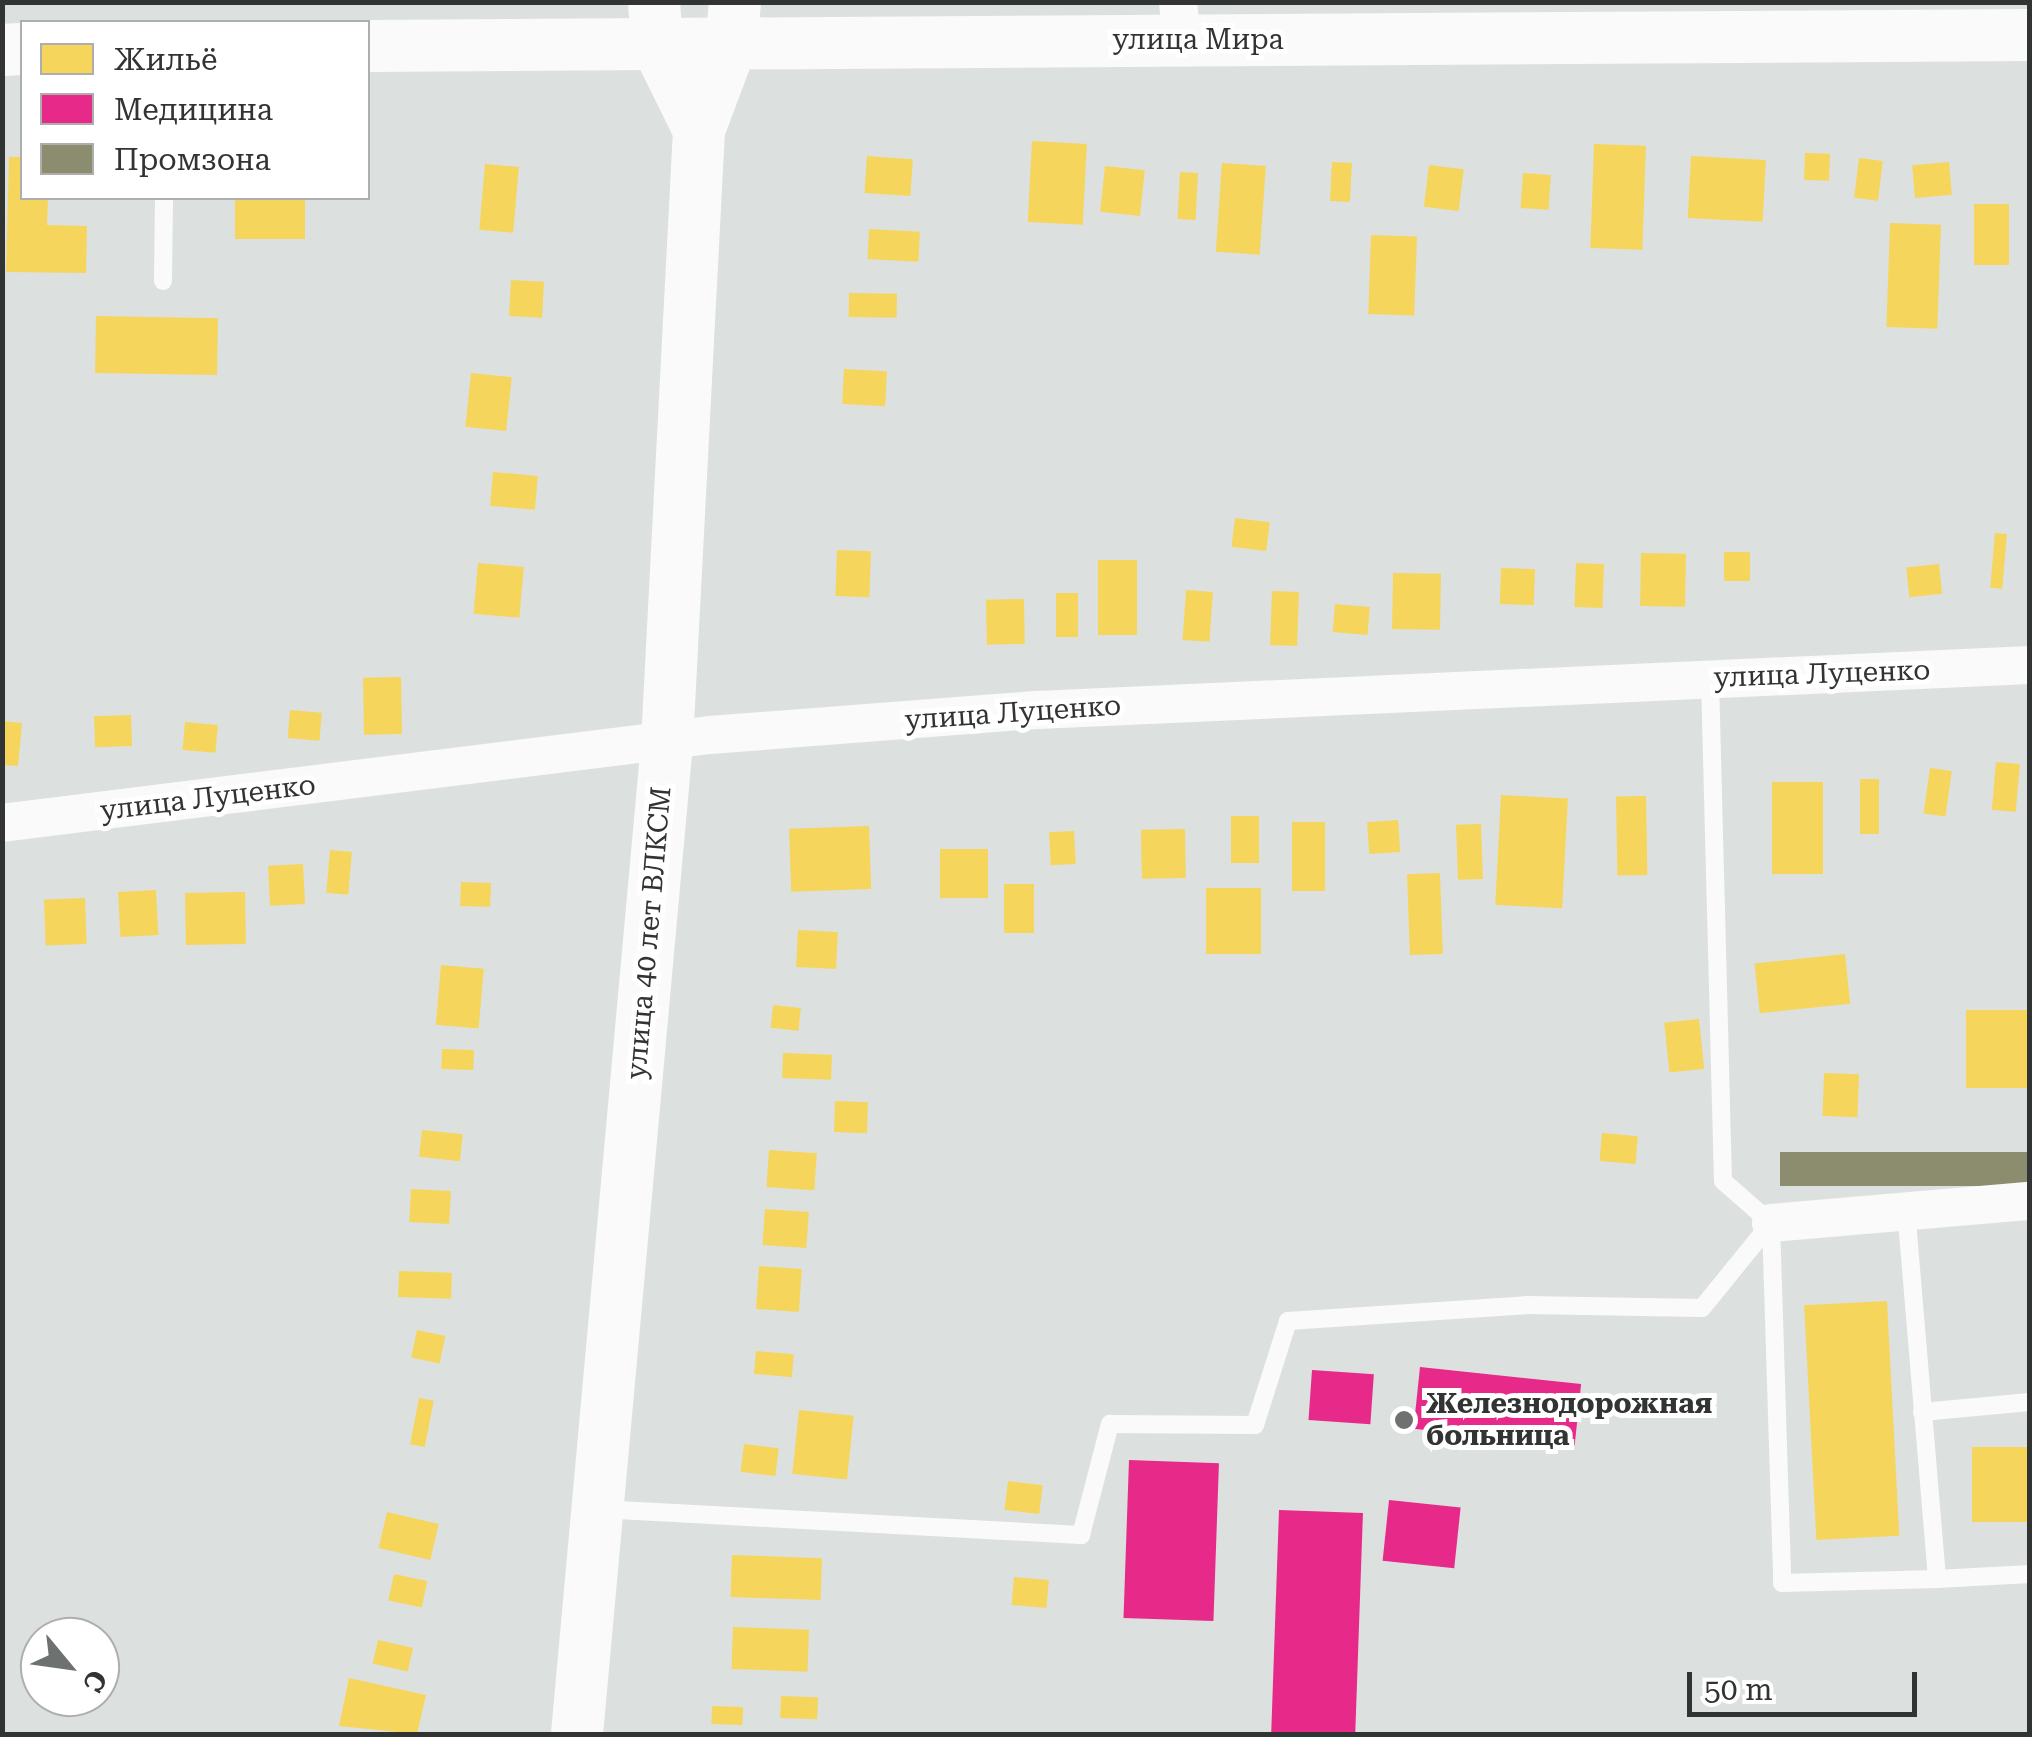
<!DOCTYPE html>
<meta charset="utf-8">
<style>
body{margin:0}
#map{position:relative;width:2032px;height:1737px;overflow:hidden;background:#dce1df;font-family:"Roboto Serif",serif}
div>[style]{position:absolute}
.homes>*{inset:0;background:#f6d55c;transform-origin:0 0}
.health>*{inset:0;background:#e7298a;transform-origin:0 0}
.industry>*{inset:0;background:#8c8c6e;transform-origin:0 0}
.lane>*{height:18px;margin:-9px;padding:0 9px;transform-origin:9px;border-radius:9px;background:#fafafa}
.street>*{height:38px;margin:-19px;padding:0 19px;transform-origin:19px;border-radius:19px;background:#fafafa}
.secondary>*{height:52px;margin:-26px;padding:0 26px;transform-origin:26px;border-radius:26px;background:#fafafa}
.dots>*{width:28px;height:28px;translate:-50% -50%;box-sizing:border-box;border:5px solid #fff;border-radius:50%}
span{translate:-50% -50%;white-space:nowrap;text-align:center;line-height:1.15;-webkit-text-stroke:10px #fff;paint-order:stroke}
.street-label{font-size:28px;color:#313433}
.poi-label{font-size:28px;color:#313433;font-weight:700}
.left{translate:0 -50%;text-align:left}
.frame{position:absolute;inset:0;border:5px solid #313433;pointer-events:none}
.legend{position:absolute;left:20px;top:20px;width:350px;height:180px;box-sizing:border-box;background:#fff;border:2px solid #adaead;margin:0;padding:12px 18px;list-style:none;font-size:30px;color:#313433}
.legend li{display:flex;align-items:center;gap:20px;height:50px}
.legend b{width:50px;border:2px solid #adaead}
.north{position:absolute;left:20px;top:1617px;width:100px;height:100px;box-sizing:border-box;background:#fff;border:2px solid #adaead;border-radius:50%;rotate:119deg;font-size:28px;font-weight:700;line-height:40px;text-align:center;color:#313433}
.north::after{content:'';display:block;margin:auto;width:35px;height:45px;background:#6d716f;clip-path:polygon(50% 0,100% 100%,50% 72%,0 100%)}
.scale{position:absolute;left:1687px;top:1672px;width:230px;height:45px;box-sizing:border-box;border:5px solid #313433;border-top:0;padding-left:12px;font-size:30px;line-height:35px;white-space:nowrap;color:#313433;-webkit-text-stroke:8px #fff;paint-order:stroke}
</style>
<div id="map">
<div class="homes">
<div style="left:1032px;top:141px;width:55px;height:81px;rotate:3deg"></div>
<div style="left:1594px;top:144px;width:52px;height:104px;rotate:2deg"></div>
<div style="left:1805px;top:153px;width:25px;height:27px;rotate:2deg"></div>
<div style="left:867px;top:156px;width:46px;height:37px;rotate:4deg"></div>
<div style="left:1691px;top:156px;width:75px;height:62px;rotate:3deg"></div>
<div style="clip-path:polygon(9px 157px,22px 157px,22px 198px,48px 198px,47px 225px,87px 226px,86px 273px,6px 272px)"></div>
<div style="left:1859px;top:158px;width:24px;height:40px;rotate:7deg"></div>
<div style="left:1332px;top:162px;width:20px;height:39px;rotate:3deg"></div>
<div style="left:1949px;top:162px;width:33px;height:37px;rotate:85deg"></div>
<div style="left:1222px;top:163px;width:44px;height:89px;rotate:4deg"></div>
<div style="left:485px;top:164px;width:34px;height:66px;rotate:5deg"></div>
<div style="left:1429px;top:165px;width:35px;height:42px;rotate:7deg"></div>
<div style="left:1105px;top:166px;width:40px;height:46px;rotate:6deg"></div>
<div style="left:1180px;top:172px;width:18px;height:47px;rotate:3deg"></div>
<div style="left:1523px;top:173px;width:28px;height:35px;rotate:4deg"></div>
<div style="left:235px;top:198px;width:70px;height:41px"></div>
<div style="left:1974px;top:204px;width:35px;height:61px"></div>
<div style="left:1890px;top:223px;width:51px;height:104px;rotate:2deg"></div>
<div style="left:869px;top:229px;width:51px;height:30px;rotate:3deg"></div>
<div style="left:1371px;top:235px;width:46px;height:79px;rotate:2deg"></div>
<div style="left:511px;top:280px;width:33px;height:36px;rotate:3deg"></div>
<div style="left:849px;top:293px;width:48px;height:24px;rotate:1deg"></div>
<div style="left:96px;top:316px;width:122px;height:57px;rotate:1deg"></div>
<div style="left:844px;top:369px;width:43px;height:35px;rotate:3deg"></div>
<div style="left:471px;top:373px;width:41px;height:54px;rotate:6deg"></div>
<div style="left:493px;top:472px;width:45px;height:34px;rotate:5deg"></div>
<div style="left:1235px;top:518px;width:35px;height:29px;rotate:7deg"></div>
<div style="left:1995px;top:533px;width:12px;height:55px;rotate:5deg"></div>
<div style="left:837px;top:550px;width:34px;height:46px;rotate:2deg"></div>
<div style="left:1750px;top:552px;width:29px;height:26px;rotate:90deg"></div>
<div style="left:1641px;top:553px;width:45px;height:53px;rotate:1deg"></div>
<div style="left:1137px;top:560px;width:75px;height:39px;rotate:90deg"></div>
<div style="left:478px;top:563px;width:46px;height:51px;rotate:5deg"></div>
<div style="left:1576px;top:563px;width:28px;height:44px;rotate:2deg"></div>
<div style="left:1939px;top:564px;width:30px;height:33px;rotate:84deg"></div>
<div style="left:1501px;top:568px;width:34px;height:36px;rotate:2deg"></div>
<div style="left:1393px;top:573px;width:48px;height:56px;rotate:1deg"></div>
<div style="left:1186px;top:590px;width:27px;height:50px;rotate:4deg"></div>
<div style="left:1272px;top:591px;width:27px;height:54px;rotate:2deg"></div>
<div style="left:1056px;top:593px;width:22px;height:44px"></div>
<div style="left:1024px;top:599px;width:45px;height:38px;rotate:89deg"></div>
<div style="left:1335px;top:604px;width:35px;height:28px;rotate:5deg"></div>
<div style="left:401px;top:677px;width:57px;height:38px;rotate:89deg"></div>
<div style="left:290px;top:710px;width:32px;height:28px;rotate:5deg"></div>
<div style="left:131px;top:715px;width:31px;height:37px;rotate:88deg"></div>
<div style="clip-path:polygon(2px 721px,22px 723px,18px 766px,2px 765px)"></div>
<div style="left:185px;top:722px;width:33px;height:28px;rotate:5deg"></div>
<div style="left:1996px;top:762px;width:24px;height:48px;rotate:5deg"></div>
<div style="left:1930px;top:768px;width:22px;height:46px;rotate:8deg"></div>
<div style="left:1860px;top:779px;width:19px;height:55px"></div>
<div style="left:1772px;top:782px;width:51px;height:92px"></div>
<div style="left:1501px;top:795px;width:67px;height:110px;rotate:3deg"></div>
<div style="left:1646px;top:796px;width:79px;height:30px;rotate:89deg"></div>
<div style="left:1231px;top:816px;width:28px;height:47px"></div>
<div style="left:1398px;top:820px;width:32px;height:31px;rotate:86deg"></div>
<div style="left:1292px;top:822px;width:33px;height:69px"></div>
<div style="left:1481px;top:824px;width:55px;height:25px;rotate:88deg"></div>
<div style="left:869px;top:826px;width:63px;height:80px;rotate:88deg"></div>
<div style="left:1185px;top:829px;width:49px;height:44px;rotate:89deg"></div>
<div style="left:1074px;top:831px;width:33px;height:25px;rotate:87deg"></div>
<div style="left:988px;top:849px;width:49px;height:48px;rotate:90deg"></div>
<div style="left:330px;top:850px;width:22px;height:43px;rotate:5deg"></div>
<div style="left:303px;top:864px;width:40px;height:35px;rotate:87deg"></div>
<div style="left:1440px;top:873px;width:81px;height:33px;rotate:88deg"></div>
<div style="left:461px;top:882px;width:30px;height:24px;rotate:2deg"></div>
<div style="left:1004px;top:884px;width:30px;height:49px"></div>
<div style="left:1261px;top:888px;width:66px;height:55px;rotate:90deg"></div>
<div style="left:156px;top:890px;width:45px;height:38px;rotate:87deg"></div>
<div style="left:245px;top:892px;width:52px;height:60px;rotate:89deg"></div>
<div style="left:85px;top:898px;width:46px;height:41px;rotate:88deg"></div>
<div style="left:798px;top:930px;width:40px;height:37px;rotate:3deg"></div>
<div style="left:1845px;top:954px;width:50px;height:91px;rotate:84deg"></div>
<div style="left:441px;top:965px;width:43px;height:60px;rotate:5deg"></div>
<div style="left:773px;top:1005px;width:28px;height:23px;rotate:6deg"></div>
<div style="left:2030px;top:1010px;width:78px;height:64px;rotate:90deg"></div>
<div style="left:1699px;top:1019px;width:50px;height:35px;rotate:84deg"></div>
<div style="left:442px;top:1049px;width:32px;height:20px;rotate:2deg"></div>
<div style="left:783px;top:1053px;width:49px;height:25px;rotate:2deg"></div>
<div style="left:1824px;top:1073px;width:35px;height:43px;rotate:2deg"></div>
<div style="left:835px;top:1101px;width:33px;height:31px;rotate:2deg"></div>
<div style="left:422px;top:1130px;width:41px;height:27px;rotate:6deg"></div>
<div style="left:1602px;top:1133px;width:36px;height:28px;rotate:5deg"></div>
<div style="left:769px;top:1150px;width:48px;height:37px;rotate:4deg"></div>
<div style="left:411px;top:1189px;width:40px;height:33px;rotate:3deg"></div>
<div style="left:765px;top:1209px;width:44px;height:36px;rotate:4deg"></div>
<div style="left:759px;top:1266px;width:43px;height:43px;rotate:4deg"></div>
<div style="left:399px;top:1271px;width:53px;height:26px;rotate:2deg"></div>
<div style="left:1887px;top:1301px;width:235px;height:83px;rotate:87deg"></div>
<div style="left:417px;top:1330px;width:29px;height:28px;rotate:12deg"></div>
<div style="left:756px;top:1351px;width:38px;height:23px;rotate:5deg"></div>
<div style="left:419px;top:1398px;width:15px;height:47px;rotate:11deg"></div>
<div style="left:799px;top:1410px;width:55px;height:64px;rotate:6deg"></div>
<div style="left:744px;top:1444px;width:35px;height:28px;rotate:7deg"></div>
<div style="left:2030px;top:1447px;width:75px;height:58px;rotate:90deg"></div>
<div style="left:1008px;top:1481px;width:35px;height:29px;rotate:7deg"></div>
<div style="left:387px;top:1512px;width:53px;height:37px;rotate:13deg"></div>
<div style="left:732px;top:1555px;width:90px;height:42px;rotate:2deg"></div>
<div style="left:394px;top:1574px;width:34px;height:27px;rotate:12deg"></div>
<div style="left:1014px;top:1577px;width:35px;height:28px;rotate:5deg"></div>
<div style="left:733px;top:1627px;width:76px;height:42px;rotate:2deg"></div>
<div style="left:378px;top:1640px;width:36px;height:24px;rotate:13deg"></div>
<div style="clip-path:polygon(349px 1678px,426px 1695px,417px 1734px,339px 1726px)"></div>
<div style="left:781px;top:1696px;width:37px;height:22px;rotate:2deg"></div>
<div style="left:712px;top:1706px;width:31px;height:18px;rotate:2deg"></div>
</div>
<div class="health">
<div style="left:1420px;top:1367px;width:162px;height:62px;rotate:6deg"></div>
<div style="left:1312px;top:1370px;width:62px;height:50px;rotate:4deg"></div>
<div style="left:1129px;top:1460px;width:90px;height:158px;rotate:2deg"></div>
<div style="left:1389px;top:1500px;width:72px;height:61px;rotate:6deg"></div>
<div style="left:1279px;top:1510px;width:84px;height:224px;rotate:2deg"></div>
</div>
<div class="industry">
<div style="left:2030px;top:1152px;width:34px;height:250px;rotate:90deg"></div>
</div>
<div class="lane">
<div style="left:163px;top:281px;width:83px;rotate:-89.3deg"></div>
<div style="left:1710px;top:679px;width:502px;rotate:88.52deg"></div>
<div style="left:1723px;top:1181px;width:64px;rotate:41.2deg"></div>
<div style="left:1771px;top:1223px;width:360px;rotate:88.2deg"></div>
<div style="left:1782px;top:1583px;width:155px;rotate:-1.5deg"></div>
<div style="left:1906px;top:1209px;width:371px;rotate:85.2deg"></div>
<div style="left:1937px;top:1579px;width:93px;rotate:-3.1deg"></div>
<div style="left:1922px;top:1412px;width:108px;rotate:-5.3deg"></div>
<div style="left:600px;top:1509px;width:482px;rotate:3.1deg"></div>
<div style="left:1081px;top:1535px;width:115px;rotate:-75.4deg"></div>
<div style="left:1110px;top:1424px;width:145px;rotate:0.4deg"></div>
<div style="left:1255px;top:1425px;width:109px;rotate:-72.4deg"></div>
<div style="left:1288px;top:1321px;width:239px;rotate:-3.8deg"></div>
<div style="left:1526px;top:1305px;width:176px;rotate:1deg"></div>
<div style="left:1702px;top:1308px;width:109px;rotate:-50.9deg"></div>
</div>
<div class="street">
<div style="left:1178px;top:2px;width:37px;rotate:84deg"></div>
<div style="left:2px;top:823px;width:713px;rotate:-7.09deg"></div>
<div style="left:710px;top:735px;width:329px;rotate:-4.4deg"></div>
<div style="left:1038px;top:710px;width:993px;rotate:-2.6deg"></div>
<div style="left:1771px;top:1223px;width:260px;rotate:-4.9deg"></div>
</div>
<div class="secondary">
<div style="left:654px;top:2px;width:43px;rotate:86deg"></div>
<div style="left:657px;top:45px;width:95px;rotate:63.7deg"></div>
<div style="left:368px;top:46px;width:1662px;rotate:-0.38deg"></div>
<div style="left:2px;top:50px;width:20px;rotate:-3deg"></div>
<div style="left:577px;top:1734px;width:995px;rotate:-84.81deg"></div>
<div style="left:667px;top:743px;width:614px;rotate:-87.01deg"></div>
<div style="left:699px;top:130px;width:91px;rotate:-69.4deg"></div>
<div style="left:731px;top:45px;width:43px;rotate:-84.7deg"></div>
</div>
<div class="dots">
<div style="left:1404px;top:1420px;background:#6d716f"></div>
</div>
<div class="street-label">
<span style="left:1198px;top:40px">улица Мира</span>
<span style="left:1822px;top:674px;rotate:-2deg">улица Луценко</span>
<span style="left:1013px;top:713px;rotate:-4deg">улица Луценко</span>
<span style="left:208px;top:798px;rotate:-7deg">улица Луценко</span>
<span style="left:649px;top:933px;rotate:-85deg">улица 40 лет ВЛКСМ</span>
</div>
<div class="poi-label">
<span class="left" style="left:1426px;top:1420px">Железнодорожная<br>больница</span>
</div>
<div class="frame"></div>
<ul class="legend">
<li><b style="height:28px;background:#f6d55c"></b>Жильё</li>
<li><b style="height:28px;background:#e7298a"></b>Медицина</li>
<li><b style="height:28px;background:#8c8c6e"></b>Промзона</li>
</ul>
<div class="north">С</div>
<div class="scale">50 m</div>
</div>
